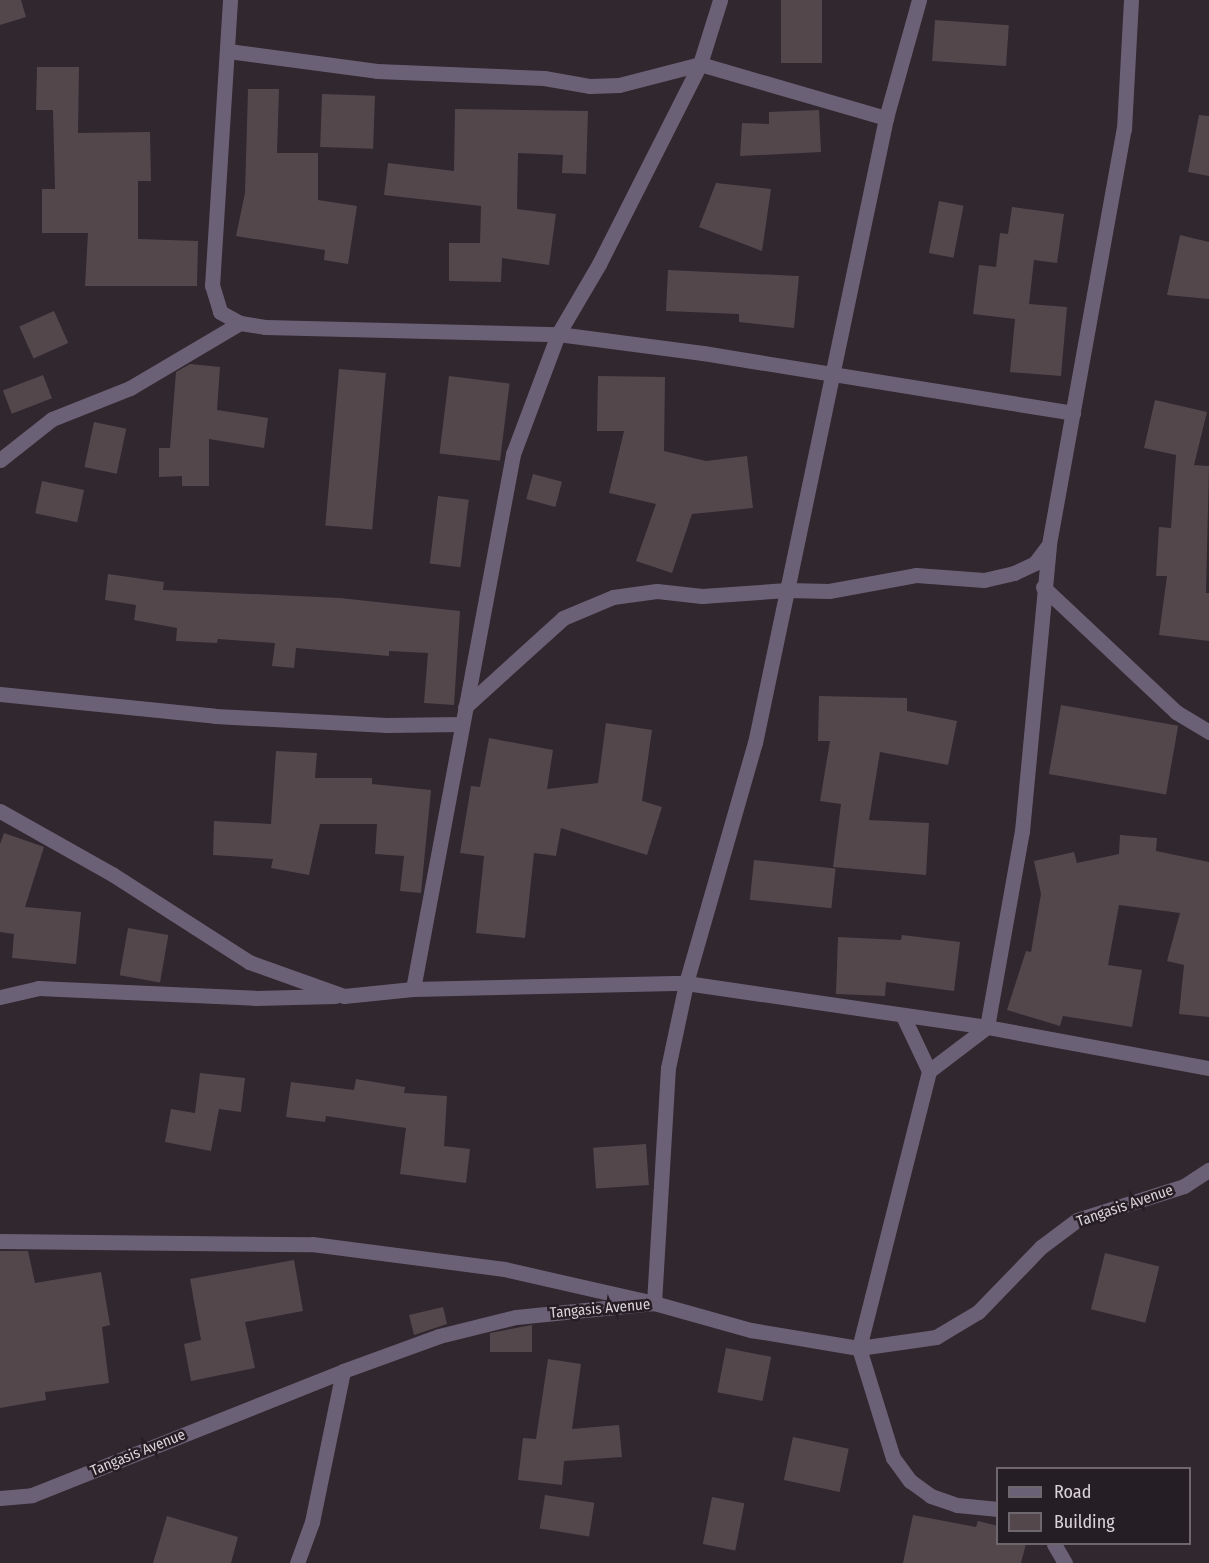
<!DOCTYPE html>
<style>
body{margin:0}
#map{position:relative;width:1209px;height:1563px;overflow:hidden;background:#30272f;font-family:"Fira Sans Condensed",sans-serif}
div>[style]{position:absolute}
.building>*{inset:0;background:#54474c;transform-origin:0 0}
.street>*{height:15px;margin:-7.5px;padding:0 7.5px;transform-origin:7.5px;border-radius:7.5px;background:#6b6176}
span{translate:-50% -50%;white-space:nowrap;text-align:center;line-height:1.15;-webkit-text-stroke:5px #261e25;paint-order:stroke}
.street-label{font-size:15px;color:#dad4d9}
.legend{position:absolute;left:996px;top:1467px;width:195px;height:78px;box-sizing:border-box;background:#261e25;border:2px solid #6e676d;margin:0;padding:8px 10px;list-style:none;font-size:18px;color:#dad4d9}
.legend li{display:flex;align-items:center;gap:12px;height:30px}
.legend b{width:30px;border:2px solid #6e676d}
</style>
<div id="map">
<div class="building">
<div style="clip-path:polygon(0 0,21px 0,26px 17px,0 25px)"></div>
<div style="left:781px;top:0;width:41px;height:63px"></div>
<div style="left:935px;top:20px;width:74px;height:41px;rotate:4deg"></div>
<div style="clip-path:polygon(37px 67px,79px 67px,78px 133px,150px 132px,151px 181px,138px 181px,138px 239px,198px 241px,197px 286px,85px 286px,88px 233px,42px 233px,42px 189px,55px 189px,53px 110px,36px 110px)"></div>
<div style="clip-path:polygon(248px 89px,279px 89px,277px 153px,318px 153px,318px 200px,357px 206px,348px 264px,324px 260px,325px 250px,236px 236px,245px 193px)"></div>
<div style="left:322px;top:94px;width:53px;height:53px;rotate:2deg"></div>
<div style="clip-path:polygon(455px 109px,588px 111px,586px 174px,562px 173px,563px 155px,518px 153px,517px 209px,556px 214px,549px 265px,502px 258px,501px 282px,449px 281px,449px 243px,480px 243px,481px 206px,384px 195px,388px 163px,454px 171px)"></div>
<div style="clip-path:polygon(819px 110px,821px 152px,740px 156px,742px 123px,769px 124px,769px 112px)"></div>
<div style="clip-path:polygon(1199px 115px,1209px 116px,1209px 176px,1188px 172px)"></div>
<div style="clip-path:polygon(716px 183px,771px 189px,762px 251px,699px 227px)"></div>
<div style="left:939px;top:201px;width:25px;height:53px;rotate:11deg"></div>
<div style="clip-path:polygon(1012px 207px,1064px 214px,1057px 263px,1034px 260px,1029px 304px,1067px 307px,1061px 376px,1010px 372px,1015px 319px,973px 314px,979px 265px,996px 267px,1000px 233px,1008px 234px)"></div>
<div style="clip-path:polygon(1180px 235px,1209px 242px,1209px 299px,1167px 295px)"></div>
<div style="clip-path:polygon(668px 270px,799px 276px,794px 328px,739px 322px,739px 314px,666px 311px)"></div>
<div style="left:54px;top:311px;width:35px;height:38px;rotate:66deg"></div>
<div style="clip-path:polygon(190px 364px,220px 367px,217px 410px,268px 418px,264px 448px,209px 439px,209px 486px,182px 486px,182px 476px,159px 477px,159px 448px,170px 448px,176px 372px)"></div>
<div style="left:339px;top:369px;width:47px;height:157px;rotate:5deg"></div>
<div style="left:43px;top:375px;width:25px;height:43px;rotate:69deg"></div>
<div style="left:449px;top:376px;width:61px;height:78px;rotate:7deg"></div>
<div style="clip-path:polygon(598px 376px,665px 377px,664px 451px,706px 461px,747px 456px,753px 508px,692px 514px,672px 573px,636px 561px,656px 504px,609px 493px,624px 431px,597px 431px)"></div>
<div style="clip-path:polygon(1155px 400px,1207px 412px,1194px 465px,1209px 466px,1206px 593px,1209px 593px,1209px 641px,1159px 635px,1167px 576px,1156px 576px,1159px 527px,1171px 528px,1176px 455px,1144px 448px)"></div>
<div style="left:94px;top:422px;width:33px;height:46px;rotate:12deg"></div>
<div style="left:533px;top:474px;width:30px;height:26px;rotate:15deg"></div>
<div style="left:42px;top:481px;width:43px;height:33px;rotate:12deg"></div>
<div style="left:438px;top:496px;width:31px;height:68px;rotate:7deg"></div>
<div style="clip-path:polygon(108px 574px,164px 582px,163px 590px,340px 598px,460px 611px,454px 705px,424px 703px,428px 653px,389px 651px,389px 656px,296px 648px,294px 668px,272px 666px,275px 643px,218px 639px,217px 643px,176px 641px,177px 628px,134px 620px,136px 605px,105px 600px)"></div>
<div style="clip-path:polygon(819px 696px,907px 698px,907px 711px,957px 721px,948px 765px,880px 752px,869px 820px,929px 823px,926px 875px,833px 867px,841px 804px,820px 801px,830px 741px,818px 741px)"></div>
<div style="left:1061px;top:705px;width:119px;height:70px;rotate:10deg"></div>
<div style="clip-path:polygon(606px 723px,652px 730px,642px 801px,662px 807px,647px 855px,561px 828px,556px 856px,534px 853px,525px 938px,476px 933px,484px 856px,460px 853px,471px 786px,480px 787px,489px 738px,553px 750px,547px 789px,598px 783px)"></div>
<div style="clip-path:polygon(276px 751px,317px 753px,315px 778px,372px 778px,372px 784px,431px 790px,421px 893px,400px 891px,404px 856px,375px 854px,377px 824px,320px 824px,309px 875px,271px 868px,273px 859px,213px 855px,214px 821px,271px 824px)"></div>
<div style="clip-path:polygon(4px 833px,44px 847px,25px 907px,81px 912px,76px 964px,12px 958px,14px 934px,0 932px,0 844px)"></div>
<div style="clip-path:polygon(1120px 835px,1157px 838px,1156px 851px,1209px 862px,1209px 1017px,1179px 1014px,1184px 965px,1167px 961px,1180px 913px,1119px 905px,1108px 965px,1142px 970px,1132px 1027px,1063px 1016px,1060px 1026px,1007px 1010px,1026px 951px,1031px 952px,1041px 894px,1034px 861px,1074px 852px,1077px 863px,1119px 854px)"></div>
<div style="left:754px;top:860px;width:82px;height:40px;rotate:6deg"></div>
<div style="left:128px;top:928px;width:41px;height:48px;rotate:10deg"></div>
<div style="clip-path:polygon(902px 935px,960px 942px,954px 991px,886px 982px,885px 996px,836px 994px,838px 937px,901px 940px)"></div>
<div style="clip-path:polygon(200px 1073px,245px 1078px,241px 1112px,219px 1109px,211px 1151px,165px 1142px,171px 1109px,195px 1113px)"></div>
<div style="clip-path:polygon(356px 1079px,405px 1087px,404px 1093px,447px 1096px,444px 1146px,470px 1149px,466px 1183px,400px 1174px,406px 1128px,326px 1116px,325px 1122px,286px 1117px,291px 1082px,354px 1090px)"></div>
<div style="left:646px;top:1144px;width:41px;height:53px;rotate:86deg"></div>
<div style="clip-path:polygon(0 1251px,28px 1251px,35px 1283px,101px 1272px,110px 1325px,102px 1327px,109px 1383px,45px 1392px,46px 1400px,0 1408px)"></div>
<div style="left:1105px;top:1253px;width:56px;height:58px;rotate:14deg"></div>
<div style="clip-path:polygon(294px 1260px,303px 1311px,245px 1322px,255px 1368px,191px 1381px,184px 1344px,201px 1340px,190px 1279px)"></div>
<div style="clip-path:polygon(443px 1307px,447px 1324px,414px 1335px,409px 1315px)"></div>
<div style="clip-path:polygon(532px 1325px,532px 1352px,490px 1352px,490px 1333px)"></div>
<div style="left:726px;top:1348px;width:46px;height:45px;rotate:11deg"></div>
<div style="clip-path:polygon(548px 1359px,581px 1364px,572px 1429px,619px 1425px,622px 1457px,564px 1461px,562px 1485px,518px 1480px,523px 1438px,536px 1439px)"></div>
<div style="left:793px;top:1437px;width:57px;height:44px;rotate:12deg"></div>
<div style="left:545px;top:1495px;width:50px;height:34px;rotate:9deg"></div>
<div style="left:712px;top:1497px;width:33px;height:48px;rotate:11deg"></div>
<div style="clip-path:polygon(913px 1515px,976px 1527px,978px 1521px,998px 1526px,998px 1544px,1026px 1544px,1021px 1563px,903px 1563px)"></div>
<div style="clip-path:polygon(167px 1516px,238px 1537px,231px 1563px,153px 1563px)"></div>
</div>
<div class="street">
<div style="left:230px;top:0;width:286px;rotate:93.6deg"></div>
<div style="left:212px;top:285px;width:28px;rotate:73deg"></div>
<div style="left:220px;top:312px;width:23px;rotate:29deg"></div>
<div style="left:240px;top:323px;width:25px;rotate:9deg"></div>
<div style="left:265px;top:327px;width:293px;rotate:1.4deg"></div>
<div style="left:558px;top:334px;width:146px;rotate:7.5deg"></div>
<div style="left:703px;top:353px;width:375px;rotate:9.2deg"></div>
<div style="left:228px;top:51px;width:150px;rotate:7.6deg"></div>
<div style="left:377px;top:71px;width:167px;rotate:2.4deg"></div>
<div style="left:544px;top:78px;width:47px;rotate:9.9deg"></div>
<div style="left:590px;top:86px;width:29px;rotate:-2deg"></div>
<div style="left:619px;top:85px;width:84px;rotate:-14.5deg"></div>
<div style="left:700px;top:64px;width:194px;rotate:16.2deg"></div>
<div style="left:0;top:460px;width:66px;rotate:-38.3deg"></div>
<div style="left:52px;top:419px;width:84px;rotate:-21.7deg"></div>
<div style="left:130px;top:388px;width:128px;rotate:-30.6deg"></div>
<div style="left:1043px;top:587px;width:183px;rotate:43.2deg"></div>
<div style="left:1176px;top:712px;width:39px;rotate:31deg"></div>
<div style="left:0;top:694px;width:216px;rotate:5.8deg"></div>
<div style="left:215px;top:716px;width:172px;rotate:3deg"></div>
<div style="left:387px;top:725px;width:74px;rotate:-0.8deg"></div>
<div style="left:465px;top:707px;width:132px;rotate:-42.2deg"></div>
<div style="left:563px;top:618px;width:54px;rotate:-22.8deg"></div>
<div style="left:613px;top:597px;width:44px;rotate:-7.8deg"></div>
<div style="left:657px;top:591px;width:45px;rotate:6.3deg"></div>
<div style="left:702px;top:596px;width:85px;rotate:-4deg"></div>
<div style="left:787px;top:590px;width:42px;rotate:1.4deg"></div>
<div style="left:829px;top:591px;width:88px;rotate:-10.4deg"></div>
<div style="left:916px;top:575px;width:68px;rotate:4.2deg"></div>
<div style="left:984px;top:580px;width:31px;rotate:-13deg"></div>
<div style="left:1014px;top:573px;width:23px;rotate:-25deg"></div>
<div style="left:1035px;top:563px;width:20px;rotate:-53deg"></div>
<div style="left:0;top:811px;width:129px;rotate:29.4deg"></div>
<div style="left:112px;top:874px;width:163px;rotate:32.7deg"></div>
<div style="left:249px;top:962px;width:101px;rotate:19.7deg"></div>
<div style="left:344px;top:996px;width:69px;rotate:-5.8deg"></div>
<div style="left:413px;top:989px;width:273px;rotate:-1.3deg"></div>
<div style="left:686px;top:983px;width:304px;rotate:8.3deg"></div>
<div style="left:987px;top:1027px;width:226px;rotate:10.5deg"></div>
<div style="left:413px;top:989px;width:544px;rotate:-79.41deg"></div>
<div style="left:513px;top:454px;width:128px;rotate:-69.4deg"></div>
<div style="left:558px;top:334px;width:81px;rotate:-59.6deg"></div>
<div style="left:599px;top:264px;width:224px;rotate:-63.2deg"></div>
<div style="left:700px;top:64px;width:67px;rotate:-72.6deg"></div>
<div style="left:0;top:997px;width:39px;rotate:-13deg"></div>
<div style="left:38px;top:988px;width:217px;rotate:2.6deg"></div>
<div style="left:255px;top:998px;width:80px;rotate:-1.4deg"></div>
<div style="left:903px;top:1016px;width:61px;rotate:64.7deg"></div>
<div style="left:0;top:1241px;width:312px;rotate:0.6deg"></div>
<div style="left:312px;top:1244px;width:194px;rotate:7.4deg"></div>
<div style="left:504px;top:1269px;width:154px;rotate:12.8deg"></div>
<div style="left:654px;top:1303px;width:235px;rotate:-86.6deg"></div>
<div style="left:668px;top:1068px;width:87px;rotate:-78deg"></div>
<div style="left:686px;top:983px;width:250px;rotate:-74deg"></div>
<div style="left:755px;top:743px;width:639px;rotate:-78.16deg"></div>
<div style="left:886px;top:118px;width:123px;rotate:-74.4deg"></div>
<div style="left:0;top:1498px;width:32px;rotate:-5deg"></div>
<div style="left:32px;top:1495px;width:335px;rotate:-21.7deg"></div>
<div style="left:343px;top:1371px;width:102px;rotate:-20deg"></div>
<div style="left:439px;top:1336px;width:79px;rotate:-13.9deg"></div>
<div style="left:516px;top:1317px;width:139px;rotate:-5.8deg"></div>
<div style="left:654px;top:1303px;width:101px;rotate:15.6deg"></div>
<div style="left:751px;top:1330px;width:109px;rotate:9.5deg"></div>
<div style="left:859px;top:1348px;width:78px;rotate:-8.1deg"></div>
<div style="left:936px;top:1337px;width:49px;rotate:-30.8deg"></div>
<div style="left:978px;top:1312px;width:91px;rotate:-45.9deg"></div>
<div style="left:1041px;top:1247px;width:45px;rotate:-36.9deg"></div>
<div style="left:1077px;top:1220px;width:112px;rotate:-17.6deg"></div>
<div style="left:1184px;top:1186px;width:30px;rotate:-33deg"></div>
<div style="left:998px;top:1509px;width:41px;rotate:-174.4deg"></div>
<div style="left:957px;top:1505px;width:28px;rotate:-161deg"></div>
<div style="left:931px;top:1496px;width:26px;rotate:-144deg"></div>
<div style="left:910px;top:1481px;width:29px;rotate:-126deg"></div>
<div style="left:893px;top:1458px;width:115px;rotate:-107.2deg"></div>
<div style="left:859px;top:1348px;width:286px;rotate:-75.8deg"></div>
<div style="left:929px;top:1071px;width:73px;rotate:-37.2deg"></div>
<div style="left:987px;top:1027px;width:199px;rotate:-79.9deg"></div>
<div style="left:1022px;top:831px;width:288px;rotate:-84.6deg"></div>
<div style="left:1049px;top:544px;width:422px;rotate:-79.8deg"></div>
<div style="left:1124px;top:129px;width:129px;rotate:-86.9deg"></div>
<div style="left:1054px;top:1544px;width:22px;rotate:60deg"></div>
<div style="left:297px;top:1563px;width:44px;rotate:-69.9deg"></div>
<div style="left:312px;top:1522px;width:154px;rotate:-78.4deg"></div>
</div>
<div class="street-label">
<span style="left:1125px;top:1206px;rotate:-19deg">Tangasis Avenue</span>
<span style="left:600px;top:1309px;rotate:-5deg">Tangasis Avenue</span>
<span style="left:138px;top:1453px;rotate:-22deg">Tangasis Avenue</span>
</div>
<ul class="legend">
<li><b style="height:8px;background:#6b6176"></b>Road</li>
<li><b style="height:16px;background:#54474c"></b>Building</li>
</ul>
</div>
